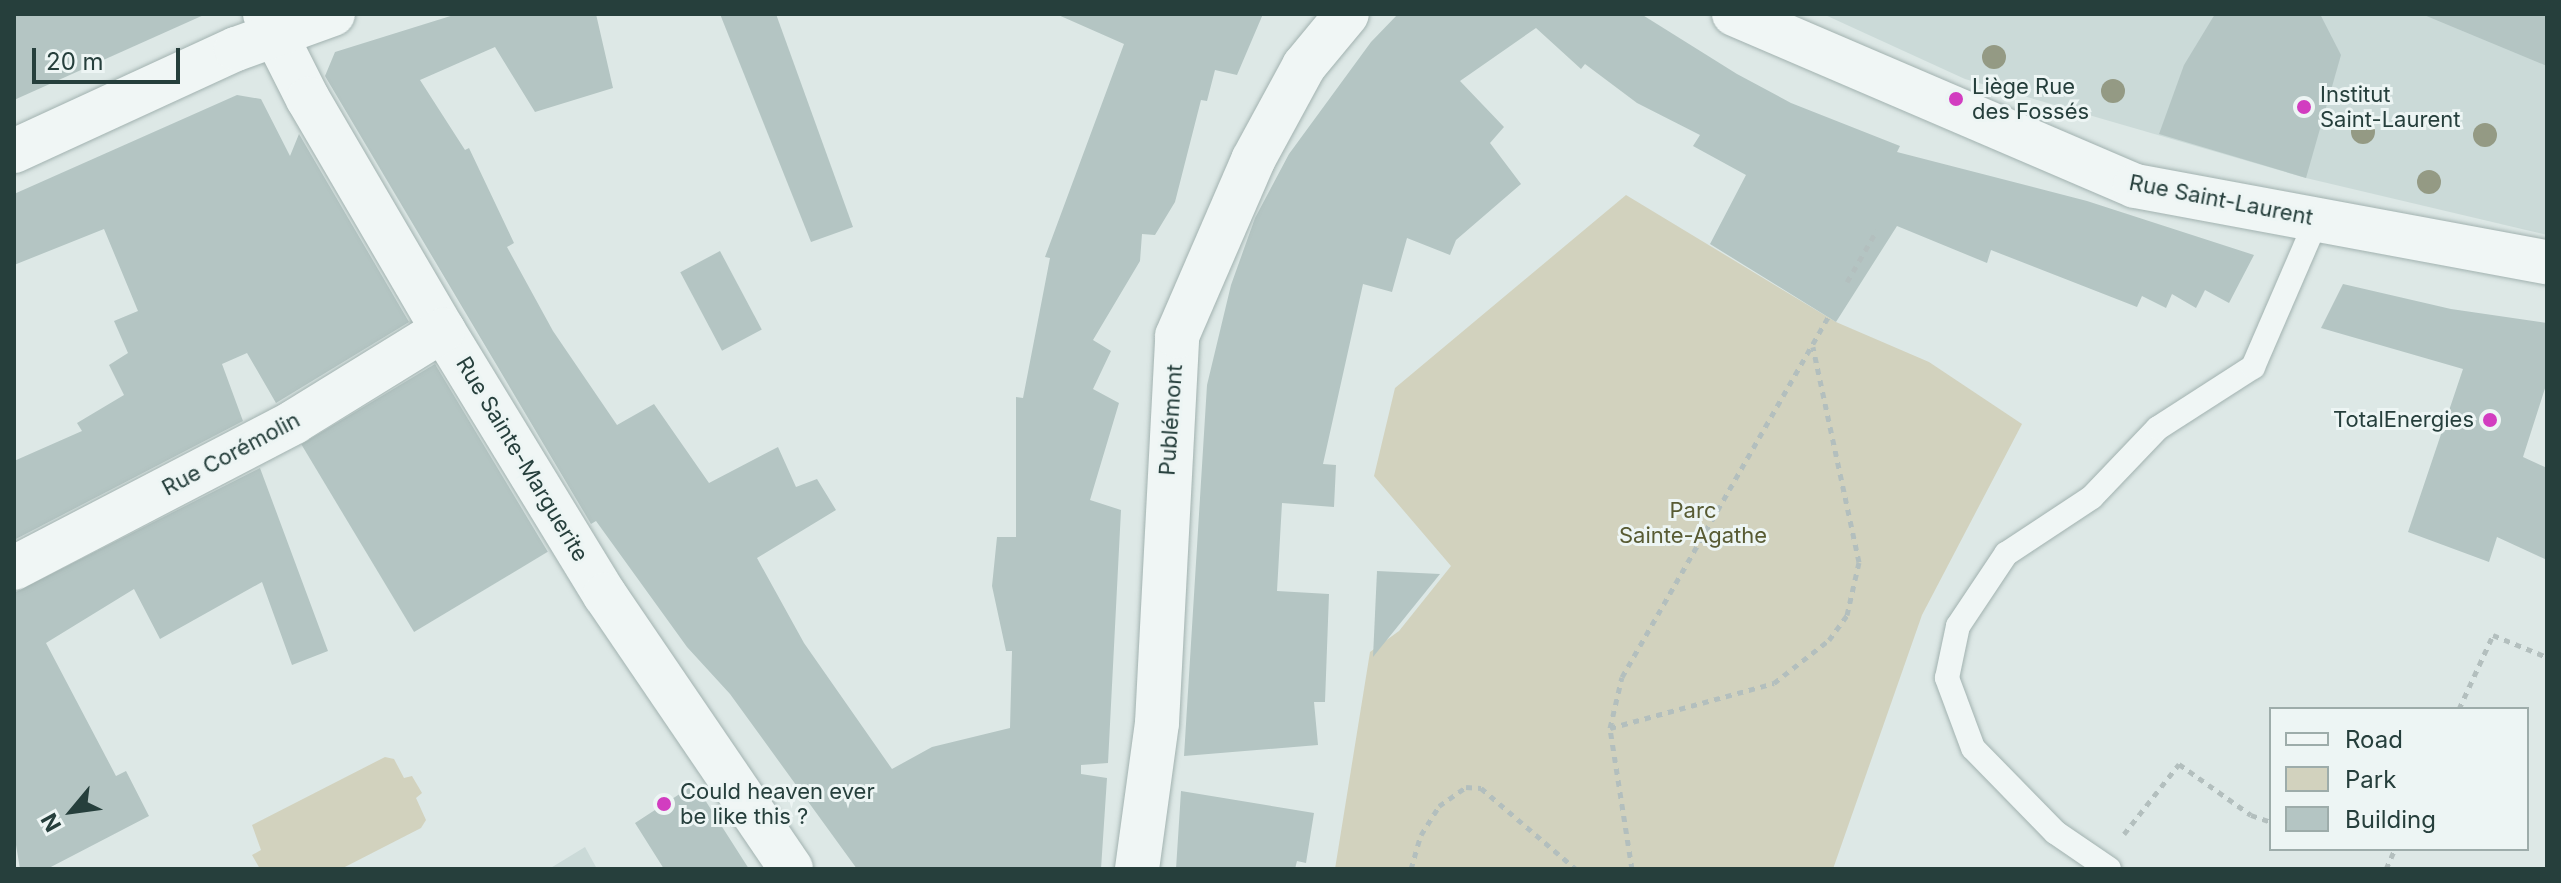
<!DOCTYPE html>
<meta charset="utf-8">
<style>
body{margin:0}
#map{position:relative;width:2561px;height:883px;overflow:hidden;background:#dde8e6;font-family:Inter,sans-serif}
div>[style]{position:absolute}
.built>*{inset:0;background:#cbdad8}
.green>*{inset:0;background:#d2d2be}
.building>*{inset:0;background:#b4c5c3;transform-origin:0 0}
.path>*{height:5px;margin-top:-2.5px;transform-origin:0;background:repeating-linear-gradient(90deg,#b3bfbe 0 6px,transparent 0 12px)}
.roads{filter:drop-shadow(0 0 2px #a2b2b0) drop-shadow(0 0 2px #a2b2b0)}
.service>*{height:24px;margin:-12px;padding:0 12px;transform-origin:12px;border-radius:12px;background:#f0f6f5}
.minor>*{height:44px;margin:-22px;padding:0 22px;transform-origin:22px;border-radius:22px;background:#f0f6f5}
.trees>*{width:24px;height:24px;margin:-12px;border-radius:50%;background:#949a84}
.dots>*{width:22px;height:22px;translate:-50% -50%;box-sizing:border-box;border:4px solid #edf5f4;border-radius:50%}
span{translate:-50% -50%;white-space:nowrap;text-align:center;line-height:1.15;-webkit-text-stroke:6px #edf5f4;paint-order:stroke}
.poi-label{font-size:22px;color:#263f3c}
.left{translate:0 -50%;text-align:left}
.right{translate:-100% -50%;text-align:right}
.street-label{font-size:22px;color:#263f3c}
.park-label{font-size:22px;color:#585b33}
.frame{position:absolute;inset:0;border:16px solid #263f3c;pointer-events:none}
.legend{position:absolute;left:2269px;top:707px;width:260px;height:144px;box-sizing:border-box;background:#edf5f4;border:2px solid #9dacaa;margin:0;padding:10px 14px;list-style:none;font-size:24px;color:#263f3c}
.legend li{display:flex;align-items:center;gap:16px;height:40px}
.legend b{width:40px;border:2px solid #9dacaa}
.north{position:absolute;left:32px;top:771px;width:80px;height:80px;-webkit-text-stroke:6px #edf5f4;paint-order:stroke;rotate:241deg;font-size:22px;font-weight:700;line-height:32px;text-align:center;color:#263f3c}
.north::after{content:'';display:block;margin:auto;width:28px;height:36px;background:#263f3c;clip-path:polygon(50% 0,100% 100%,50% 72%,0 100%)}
.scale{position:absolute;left:32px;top:48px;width:148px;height:36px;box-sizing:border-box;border:4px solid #263f3c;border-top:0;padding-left:10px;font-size:24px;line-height:28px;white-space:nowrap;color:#263f3c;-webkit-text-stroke:6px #edf5f4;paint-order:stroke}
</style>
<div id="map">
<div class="built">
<div style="clip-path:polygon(1823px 14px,2547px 14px,2547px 235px,2306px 178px,1965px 79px)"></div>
<div style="clip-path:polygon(585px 847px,597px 869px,549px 869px)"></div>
</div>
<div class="green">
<div style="clip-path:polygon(1626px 195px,1836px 322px,1929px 362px,2022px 424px,1922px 615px,1833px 869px,1335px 869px,1370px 652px,1399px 631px,1451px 566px,1374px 476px,1395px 388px)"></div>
<div style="clip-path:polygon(385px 757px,394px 759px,404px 778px,412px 776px,422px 793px,416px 798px,426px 820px,421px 828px,341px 869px,260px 869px,252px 855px,261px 850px,252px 825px)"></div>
</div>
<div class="building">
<div style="clip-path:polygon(14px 14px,206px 14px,14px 100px)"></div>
<div style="clip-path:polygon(457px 14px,596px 14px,613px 88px,535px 112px,495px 47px,420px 80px,465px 150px,469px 148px,514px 243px,507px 247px,553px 331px,617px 425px,654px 404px,709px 483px,778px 447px,796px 487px,817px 479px,836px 510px,757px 558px,804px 643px,892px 769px,932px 747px,1010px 728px,1012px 651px,1006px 651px,992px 586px,997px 537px,1016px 537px,1016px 397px,1023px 398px,1050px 258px,1045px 257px,1124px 44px,1056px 14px,1263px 14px,1237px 75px,1215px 70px,1207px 101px,1201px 100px,1175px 202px,1155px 235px,1142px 234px,1140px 261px,1093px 340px,1111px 351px,1093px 389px,1119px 403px,1090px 500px,1121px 510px,1108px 763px,1081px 765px,1081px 774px,1107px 778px,1101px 869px,857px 869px,730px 694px,687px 647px,596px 521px,591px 524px,325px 76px,335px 52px)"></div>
<div style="clip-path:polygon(720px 14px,776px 14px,853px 227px,811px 242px)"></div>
<div style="clip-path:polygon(1398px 14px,1641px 14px,1737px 74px,1791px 103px,1900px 146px,1897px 152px,2087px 201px,2254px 255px,2229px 303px,2205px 290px,2196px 308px,2172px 294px,2166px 308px,2142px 296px,2137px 307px,1991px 250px,1987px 263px,1897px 226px,1836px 322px,1710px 244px,1746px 175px,1693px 146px,1700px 135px,1637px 103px,1585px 64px,1581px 69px,1536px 28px,1460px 81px,1504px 127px,1490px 143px,1521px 184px,1456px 240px,1450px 255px,1407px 238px,1392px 292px,1363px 284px,1323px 464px,1336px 465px,1334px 507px,1282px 503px,1277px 591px,1329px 594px,1325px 702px,1314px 702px,1318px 745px,1184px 756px,1207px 385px,1231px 285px,1255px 218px,1289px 154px,1371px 42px)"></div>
<div style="clip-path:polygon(2215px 14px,2320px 14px,2341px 55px,2306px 178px,2159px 134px,2184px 65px)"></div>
<div style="clip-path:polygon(2547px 14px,2547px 66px,2424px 15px,2424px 14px)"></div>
<div style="clip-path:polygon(237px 95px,261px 99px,290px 156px,299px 134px,409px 322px,276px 403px,247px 353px,222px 364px,243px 421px,14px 540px,14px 461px,82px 431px,77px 423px,124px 395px,109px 365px,128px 353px,114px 321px,138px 311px,104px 229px,14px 265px,14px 194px)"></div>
<div style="left:720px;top:251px;width:89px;height:45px;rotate:62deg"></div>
<div style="clip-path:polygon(2343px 284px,2451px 309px,2547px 323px,2547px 382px,2523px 457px,2547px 468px,2547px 560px,2497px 537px,2489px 562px,2408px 532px,2463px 369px,2321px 328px)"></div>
<div style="left:435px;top:364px;width:219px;height:156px;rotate:59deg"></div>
<div style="clip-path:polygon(260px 468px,328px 651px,292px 665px,262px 582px,160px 639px,134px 589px,46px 643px,116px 776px,126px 771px,149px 816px,47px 869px,20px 869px,14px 833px,14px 593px)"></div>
<div style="clip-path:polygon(1377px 571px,1440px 574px,1373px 657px)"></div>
<div style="clip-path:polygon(695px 784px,712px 811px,749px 869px,664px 869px,635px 823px)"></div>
<div style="clip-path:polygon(1181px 791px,1314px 813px,1306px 863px,1297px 861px,1295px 869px,1176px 869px)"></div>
</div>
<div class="path">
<div style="left:1847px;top:282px;width:60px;rotate:-60deg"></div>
<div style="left:2459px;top:709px;width:81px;rotate:-65.3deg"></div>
<div style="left:2493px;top:635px;width:58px;rotate:22.2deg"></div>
<div style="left:1610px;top:728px;width:170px;rotate:-15.3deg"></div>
<div style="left:1774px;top:683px;width:70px;rotate:-38deg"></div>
<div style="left:1829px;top:640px;width:31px;rotate:-54deg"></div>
<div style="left:1847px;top:615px;width:54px;rotate:-77.2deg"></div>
<div style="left:1859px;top:562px;width:220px;rotate:-102.1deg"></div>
<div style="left:2124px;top:834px;width:89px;rotate:-51.8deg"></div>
<div style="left:2179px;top:764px;width:88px;rotate:35.3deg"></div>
<div style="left:2251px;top:815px;width:21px;rotate:19deg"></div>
<div style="left:1411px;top:869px;width:35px;rotate:-74deg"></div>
<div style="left:1421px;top:835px;width:34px;rotate:-58deg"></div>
<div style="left:1439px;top:806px;width:33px;rotate:-35deg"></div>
<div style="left:1466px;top:787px;width:15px;rotate:4deg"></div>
<div style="left:1481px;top:788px;width:125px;rotate:40.5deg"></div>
<div style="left:1632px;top:869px;width:143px;rotate:-98.9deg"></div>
<div style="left:1610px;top:728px;width:52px;rotate:-76.8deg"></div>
<div style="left:1622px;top:677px;width:415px;rotate:-60.2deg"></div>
<div style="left:2386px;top:869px;width:22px;rotate:-66deg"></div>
</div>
<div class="roads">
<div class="service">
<div style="left:2109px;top:869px;width:65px;rotate:-145.6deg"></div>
<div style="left:2055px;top:832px;width:117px;rotate:-134.3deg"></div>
<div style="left:1973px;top:748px;width:75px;rotate:-110.4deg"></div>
<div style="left:1947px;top:678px;width:53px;rotate:-78.1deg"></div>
<div style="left:1958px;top:626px;width:87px;rotate:-56.3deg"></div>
<div style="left:2006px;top:554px;width:103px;rotate:-33.5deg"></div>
<div style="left:2092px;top:497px;width:95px;rotate:-46.3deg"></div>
<div style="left:2158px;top:428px;width:113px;rotate:-32.7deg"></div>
<div style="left:2253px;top:367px;width:161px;rotate:-66.6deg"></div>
</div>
<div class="minor">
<div style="left:265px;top:14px;width:95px;rotate:63.2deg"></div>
<div style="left:308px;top:99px;width:268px;rotate:59.7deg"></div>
<div style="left:443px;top:330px;width:311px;rotate:58.6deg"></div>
<div style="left:605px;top:595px;width:331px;rotate:55.8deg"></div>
<div style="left:1734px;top:14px;width:436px;rotate:23.2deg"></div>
<div style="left:2135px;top:186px;width:419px;rotate:10.5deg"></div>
<div style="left:14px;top:151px;width:244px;rotate:-24.7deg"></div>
<div style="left:236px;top:49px;width:103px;rotate:-19.8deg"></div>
<div style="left:14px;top:568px;width:316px;rotate:-27.5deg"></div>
<div style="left:294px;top:422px;width:175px;rotate:-31.7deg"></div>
<div style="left:1137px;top:869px;width:147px;rotate:-82.2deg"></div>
<div style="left:1157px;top:723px;width:388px;rotate:-87deg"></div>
<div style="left:1177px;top:336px;width:192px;rotate:-66.6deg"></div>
<div style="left:1253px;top:160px;width:107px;rotate:-61.5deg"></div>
<div style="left:1304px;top:66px;width:67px;rotate:-50.4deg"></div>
</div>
</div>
<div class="trees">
<div style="left:1994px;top:57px"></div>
<div style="left:2113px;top:91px"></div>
<div style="left:2363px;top:132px"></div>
<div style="left:2485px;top:135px"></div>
<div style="left:2429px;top:182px"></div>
</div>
<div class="dots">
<div style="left:1956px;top:99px;background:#d23dc0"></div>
<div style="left:2304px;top:107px;background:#d23dc0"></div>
<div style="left:2490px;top:420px;background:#d23dc0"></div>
<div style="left:664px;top:804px;background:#d23dc0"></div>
</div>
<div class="poi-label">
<span class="left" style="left:1972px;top:99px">Liège Rue<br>des Fossés</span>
<span class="left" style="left:2320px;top:107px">Institut<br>Saint-Laurent</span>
<span class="right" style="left:2474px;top:420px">TotalEnergies</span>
<span class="left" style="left:680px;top:804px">Could heaven ever<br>be like this ?</span>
</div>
<div class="street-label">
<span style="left:2221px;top:200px;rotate:11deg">Rue Saint-Laurent</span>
<span style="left:1171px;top:420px;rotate:-86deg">Publémont</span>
<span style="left:231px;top:454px;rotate:-28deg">Rue Corémolin</span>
<span style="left:522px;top:459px;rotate:59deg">Rue Sainte-Marguerite</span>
</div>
<div class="park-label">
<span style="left:1693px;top:523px">Parc<br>Sainte-Agathe</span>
</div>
<div class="frame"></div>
<ul class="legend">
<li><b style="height:10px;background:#f0f6f5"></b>Road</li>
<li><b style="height:22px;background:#d2d2be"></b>Park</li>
<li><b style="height:22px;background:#b4c5c3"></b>Building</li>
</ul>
<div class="north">N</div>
<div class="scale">20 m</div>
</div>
